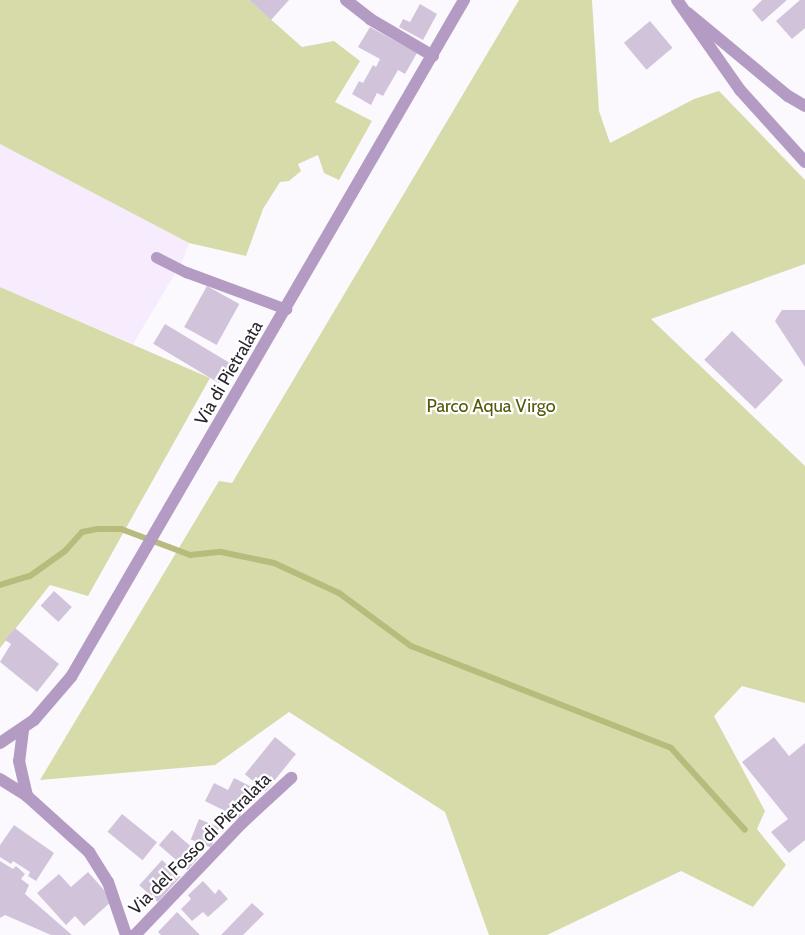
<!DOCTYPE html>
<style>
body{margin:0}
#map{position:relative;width:805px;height:935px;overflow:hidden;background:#fcf9fe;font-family:Cabin,sans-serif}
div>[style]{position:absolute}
.built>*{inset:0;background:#f6ecfd}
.green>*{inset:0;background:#d7dba9}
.stream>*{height:6px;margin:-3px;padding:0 3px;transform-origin:3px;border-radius:3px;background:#b7bb7c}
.building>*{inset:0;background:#d1c4da;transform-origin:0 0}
.service>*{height:11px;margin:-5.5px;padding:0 5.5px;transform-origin:5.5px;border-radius:5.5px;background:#b49bc4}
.minor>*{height:12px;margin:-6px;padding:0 6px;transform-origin:6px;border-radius:6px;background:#b49bc4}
.tertiary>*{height:12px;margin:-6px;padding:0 6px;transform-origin:6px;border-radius:6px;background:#b49bc4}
span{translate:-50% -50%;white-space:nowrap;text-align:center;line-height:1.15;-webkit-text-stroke:4.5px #fff;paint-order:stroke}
.street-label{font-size:18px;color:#2a252e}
.park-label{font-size:18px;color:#55570c}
</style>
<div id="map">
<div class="built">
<div style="clip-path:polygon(0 144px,189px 243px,182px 262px,133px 344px,0 287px)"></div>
</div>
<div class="green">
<div style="clip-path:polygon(0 0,249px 0,302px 47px,334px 41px,360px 61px,335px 102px,372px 121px,339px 180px,324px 173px,318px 155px,298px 164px,301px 171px,289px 181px,280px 182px,263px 209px,246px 256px,189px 243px,0 144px)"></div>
<div style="clip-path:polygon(519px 0,592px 0,599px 111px,610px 143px,694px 99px,719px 91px,805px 180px,805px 264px,651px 319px,805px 466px,805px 703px,742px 686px,714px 716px,765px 811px,757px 829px,786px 865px,753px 907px,681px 871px,547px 935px,489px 935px,445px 812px,289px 712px,215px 765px,40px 780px,219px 481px,232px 483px)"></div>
<div style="clip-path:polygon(0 287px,210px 378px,88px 596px,50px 585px,0 648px)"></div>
</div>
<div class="stream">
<div style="left:0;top:585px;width:31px;rotate:-17deg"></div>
<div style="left:30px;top:576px;width:43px;rotate:-35.5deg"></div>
<div style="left:65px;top:551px;width:25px;rotate:-48deg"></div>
<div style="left:82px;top:532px;width:15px;rotate:-11deg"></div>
<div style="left:97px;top:529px;width:24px"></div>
<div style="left:121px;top:529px;width:74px;rotate:20.6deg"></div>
<div style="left:190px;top:555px;width:31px;rotate:-6deg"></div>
<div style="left:221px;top:552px;width:54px;rotate:11.7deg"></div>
<div style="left:274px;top:563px;width:72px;rotate:24.8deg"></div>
<div style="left:339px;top:593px;width:89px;rotate:36.4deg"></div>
<div style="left:411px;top:646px;width:279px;rotate:21.4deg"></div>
<div style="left:671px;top:748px;width:110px;rotate:47.9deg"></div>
</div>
<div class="building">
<div style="clip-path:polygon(249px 0,289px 0,271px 20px)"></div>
<div style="clip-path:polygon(762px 0,787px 0,762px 22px,752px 10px)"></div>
<div style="clip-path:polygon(800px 0,805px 0,805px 28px,792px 39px,776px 21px)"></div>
<div style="clip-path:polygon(420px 4px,437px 14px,423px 40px,399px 27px,403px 19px,410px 22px)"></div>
<div style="left:650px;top:21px;width:35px;height:34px;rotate:50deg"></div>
<div style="clip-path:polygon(370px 27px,417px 53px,405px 74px,398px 70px,383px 96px,377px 93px,371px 105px,352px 94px,359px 81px,363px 83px,373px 65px,376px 67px,380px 59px,358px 47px)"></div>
<div style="left:207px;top:286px;width:37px;height:47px;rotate:29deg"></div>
<div style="clip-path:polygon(782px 310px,805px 310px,805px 367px,775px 321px)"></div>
<div style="left:165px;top:324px;width:77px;height:23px;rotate:31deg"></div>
<div style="left:732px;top:331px;width:71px;height:40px;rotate:44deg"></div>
<div style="left:54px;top:591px;width:24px;height:20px;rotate:42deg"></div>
<div style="clip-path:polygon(15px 628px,59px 664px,37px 692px,0 662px,11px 644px,5px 640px)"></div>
<div style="left:275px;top:737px;width:27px;height:48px;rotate:39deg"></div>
<div style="clip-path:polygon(774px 737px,789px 756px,805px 743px,805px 840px,789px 853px,771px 832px,788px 819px,742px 762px)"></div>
<div style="clip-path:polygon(234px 778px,254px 788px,239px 818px,205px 801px,214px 783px,228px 790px)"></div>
<div style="left:122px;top:814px;width:45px;height:23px;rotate:39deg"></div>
<div style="left:199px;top:819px;width:22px;height:22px;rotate:22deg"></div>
<div style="clip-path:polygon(14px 825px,54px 853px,36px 881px,28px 876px,30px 872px,13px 861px,11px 864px,0 857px,0 845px)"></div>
<div style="left:172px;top:830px;width:38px;height:20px;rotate:41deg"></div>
<div style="left:162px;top:860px;width:25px;height:34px;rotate:42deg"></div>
<div style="clip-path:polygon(0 861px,13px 869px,16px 866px,25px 874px,21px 879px,29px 885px,25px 894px,72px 935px,51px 935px,5px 915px,0 918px)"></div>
<div style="clip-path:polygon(88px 872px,113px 900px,84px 926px,75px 916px,66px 925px,37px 893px,59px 874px,71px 887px)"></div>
<div style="clip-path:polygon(203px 881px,215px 894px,219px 889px,228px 899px,208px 917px,203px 912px,192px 921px,181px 909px,191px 899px,188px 895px)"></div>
<div style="clip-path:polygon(252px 903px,264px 914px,243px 935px,221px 935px)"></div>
<div style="clip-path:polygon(177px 912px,200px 935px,161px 935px,158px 932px)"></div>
</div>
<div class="service">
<div style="left:156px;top:257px;width:34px;rotate:27deg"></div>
<div style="left:186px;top:272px;width:107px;rotate:20.3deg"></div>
</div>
<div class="minor">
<div style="left:346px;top:0;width:31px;rotate:38deg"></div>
<div style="left:370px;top:19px;width:73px;rotate:30.4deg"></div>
<div style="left:688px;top:13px;width:130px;rotate:39.7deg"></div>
<div style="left:788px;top:96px;width:20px;rotate:30deg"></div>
<div style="left:23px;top:730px;width:31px;rotate:97deg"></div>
<div style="left:19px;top:761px;width:36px;rotate:77deg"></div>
<div style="left:0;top:779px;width:32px;rotate:32deg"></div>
<div style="left:27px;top:796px;width:84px;rotate:42.1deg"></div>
<div style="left:89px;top:852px;width:36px;rotate:58deg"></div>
<div style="left:108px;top:882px;width:56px;rotate:71.2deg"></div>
<div style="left:135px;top:935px;width:155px;rotate:-46.3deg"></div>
<div style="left:242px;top:823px;width:67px;rotate:-42.6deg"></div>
</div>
<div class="tertiary">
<div style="left:677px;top:0;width:110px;rotate:55deg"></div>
<div style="left:740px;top:90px;width:97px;rotate:47.9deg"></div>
<div style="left:0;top:743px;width:41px;rotate:-34.1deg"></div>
<div style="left:34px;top:720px;width:57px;rotate:-49.3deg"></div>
<div style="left:71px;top:677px;width:783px;rotate:-59.86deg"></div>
</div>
<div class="street-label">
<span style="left:229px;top:373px;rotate:-60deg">Via di Pietralata</span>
<span style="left:200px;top:844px;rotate:-45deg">Via del Fosso di Pietralata</span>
</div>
<div class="park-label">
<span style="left:491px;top:406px">Parco Aqua Virgo</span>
</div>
</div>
